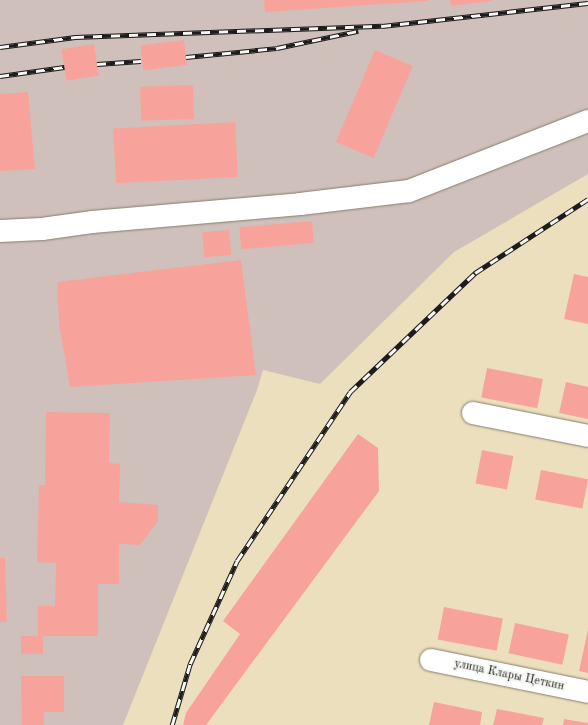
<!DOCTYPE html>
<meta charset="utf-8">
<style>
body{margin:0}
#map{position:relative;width:588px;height:725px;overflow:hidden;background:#ecdfbd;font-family:"Old Standard TT",serif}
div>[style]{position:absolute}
.industrial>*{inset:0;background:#d0c0bc}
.building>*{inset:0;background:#f7a39c;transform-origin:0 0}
.roads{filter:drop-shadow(0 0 1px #847e6c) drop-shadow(0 0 1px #847e6c)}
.street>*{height:22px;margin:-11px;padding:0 11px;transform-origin:11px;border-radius:11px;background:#fff}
.rail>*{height:4.5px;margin-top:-2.25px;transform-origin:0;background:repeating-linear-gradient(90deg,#f6f6f2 0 9px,#1c1c1c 0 18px);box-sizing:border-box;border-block:1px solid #1c1c1c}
span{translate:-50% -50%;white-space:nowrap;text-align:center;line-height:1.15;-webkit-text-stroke:4px #f6f6f2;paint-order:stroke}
.street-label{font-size:12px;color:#1c1c1c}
</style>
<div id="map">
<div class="industrial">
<div style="clip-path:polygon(0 0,588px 0,588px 174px,454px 252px,320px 384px,263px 370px,257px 390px,123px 725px,0 725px)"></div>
</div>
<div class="building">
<div style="clip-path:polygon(264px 0,427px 0,427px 1px,265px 12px)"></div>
<div style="clip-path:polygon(450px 0,491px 0,491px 1px,451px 6px)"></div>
<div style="left:184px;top:40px;width:25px;height:44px;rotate:83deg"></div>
<div style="left:94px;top:44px;width:32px;height:33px;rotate:81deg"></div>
<div style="left:375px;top:50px;width:41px;height:100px;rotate:23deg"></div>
<div style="left:193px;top:85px;width:34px;height:53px;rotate:88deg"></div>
<div style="clip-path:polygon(28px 92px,35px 169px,0 171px,0 94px)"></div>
<div style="left:235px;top:122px;width:55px;height:122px;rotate:87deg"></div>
<div style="left:312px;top:221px;width:22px;height:73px;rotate:85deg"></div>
<div style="left:229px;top:230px;width:25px;height:27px;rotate:85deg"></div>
<div style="clip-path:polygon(241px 260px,256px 375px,70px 387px,59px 323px,57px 282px)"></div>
<div style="clip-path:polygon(574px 274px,588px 277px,588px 324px,564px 319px)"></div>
<div style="left:487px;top:368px;width:57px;height:30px;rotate:11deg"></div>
<div style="clip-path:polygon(566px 382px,588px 387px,588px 419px,559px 413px)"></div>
<div style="clip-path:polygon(46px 412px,110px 413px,109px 463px,120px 464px,119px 502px,158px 505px,158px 521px,140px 545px,119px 544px,119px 584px,98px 584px,98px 636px,43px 636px,43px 654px,21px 654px,21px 636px,38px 636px,38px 606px,55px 606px,56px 563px,37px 562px,39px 485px,45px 485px)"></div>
<div style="clip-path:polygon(358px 434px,378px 448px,379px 491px,206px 725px,183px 725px,186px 713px,240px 634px,223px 621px)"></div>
<div style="left:482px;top:450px;width:32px;height:34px;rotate:11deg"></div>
<div style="left:541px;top:470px;width:48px;height:30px;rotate:11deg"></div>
<div style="clip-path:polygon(0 558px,5px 558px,7px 622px,0 622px)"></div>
<div style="left:444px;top:607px;width:60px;height:33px;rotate:11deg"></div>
<div style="left:515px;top:623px;width:55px;height:31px;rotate:12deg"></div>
<div style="clip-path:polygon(588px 630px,588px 673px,579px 671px)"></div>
<div style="clip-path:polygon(21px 676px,64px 676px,64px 712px,44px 712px,44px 725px,22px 725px)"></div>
<div style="clip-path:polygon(434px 702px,482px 712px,480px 725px,429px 725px)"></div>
<div style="clip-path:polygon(497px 709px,544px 718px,542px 725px,493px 725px)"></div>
<div style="clip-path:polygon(564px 719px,588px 723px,588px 725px,563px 725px)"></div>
</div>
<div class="roads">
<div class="street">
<div style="left:0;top:231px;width:42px;rotate:-2.7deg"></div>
<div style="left:42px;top:229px;width:50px;rotate:-8deg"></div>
<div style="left:92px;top:222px;width:209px;rotate:-4.9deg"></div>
<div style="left:300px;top:204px;width:110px;rotate:-6.8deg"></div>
<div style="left:409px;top:191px;width:192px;rotate:-21.4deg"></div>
<div style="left:473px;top:413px;width:117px;rotate:11.3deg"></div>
<div style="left:431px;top:660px;width:160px;rotate:11.5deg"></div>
</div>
</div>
<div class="rail">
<div style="left:0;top:47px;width:76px;rotate:-7.6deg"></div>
<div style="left:75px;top:37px;width:307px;rotate:-2.1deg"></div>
<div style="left:382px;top:26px;width:207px;rotate:-6.4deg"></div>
<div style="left:186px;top:57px;width:91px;rotate:-5.6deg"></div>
<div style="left:277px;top:48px;width:83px;rotate:-11.9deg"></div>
<div style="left:97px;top:64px;width:44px;rotate:-3.9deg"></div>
<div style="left:0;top:76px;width:65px;rotate:-8deg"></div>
<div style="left:172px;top:725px;width:64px;rotate:-73.6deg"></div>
<div style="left:190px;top:664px;width:113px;rotate:-65.5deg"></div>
<div style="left:237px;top:561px;width:203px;rotate:-56.2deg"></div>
<div style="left:350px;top:392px;width:173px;rotate:-43.6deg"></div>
<div style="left:475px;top:273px;width:135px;rotate:-33.2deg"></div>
</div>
<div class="street-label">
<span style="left:509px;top:676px;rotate:12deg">улица Клары Цеткин</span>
</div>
</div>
